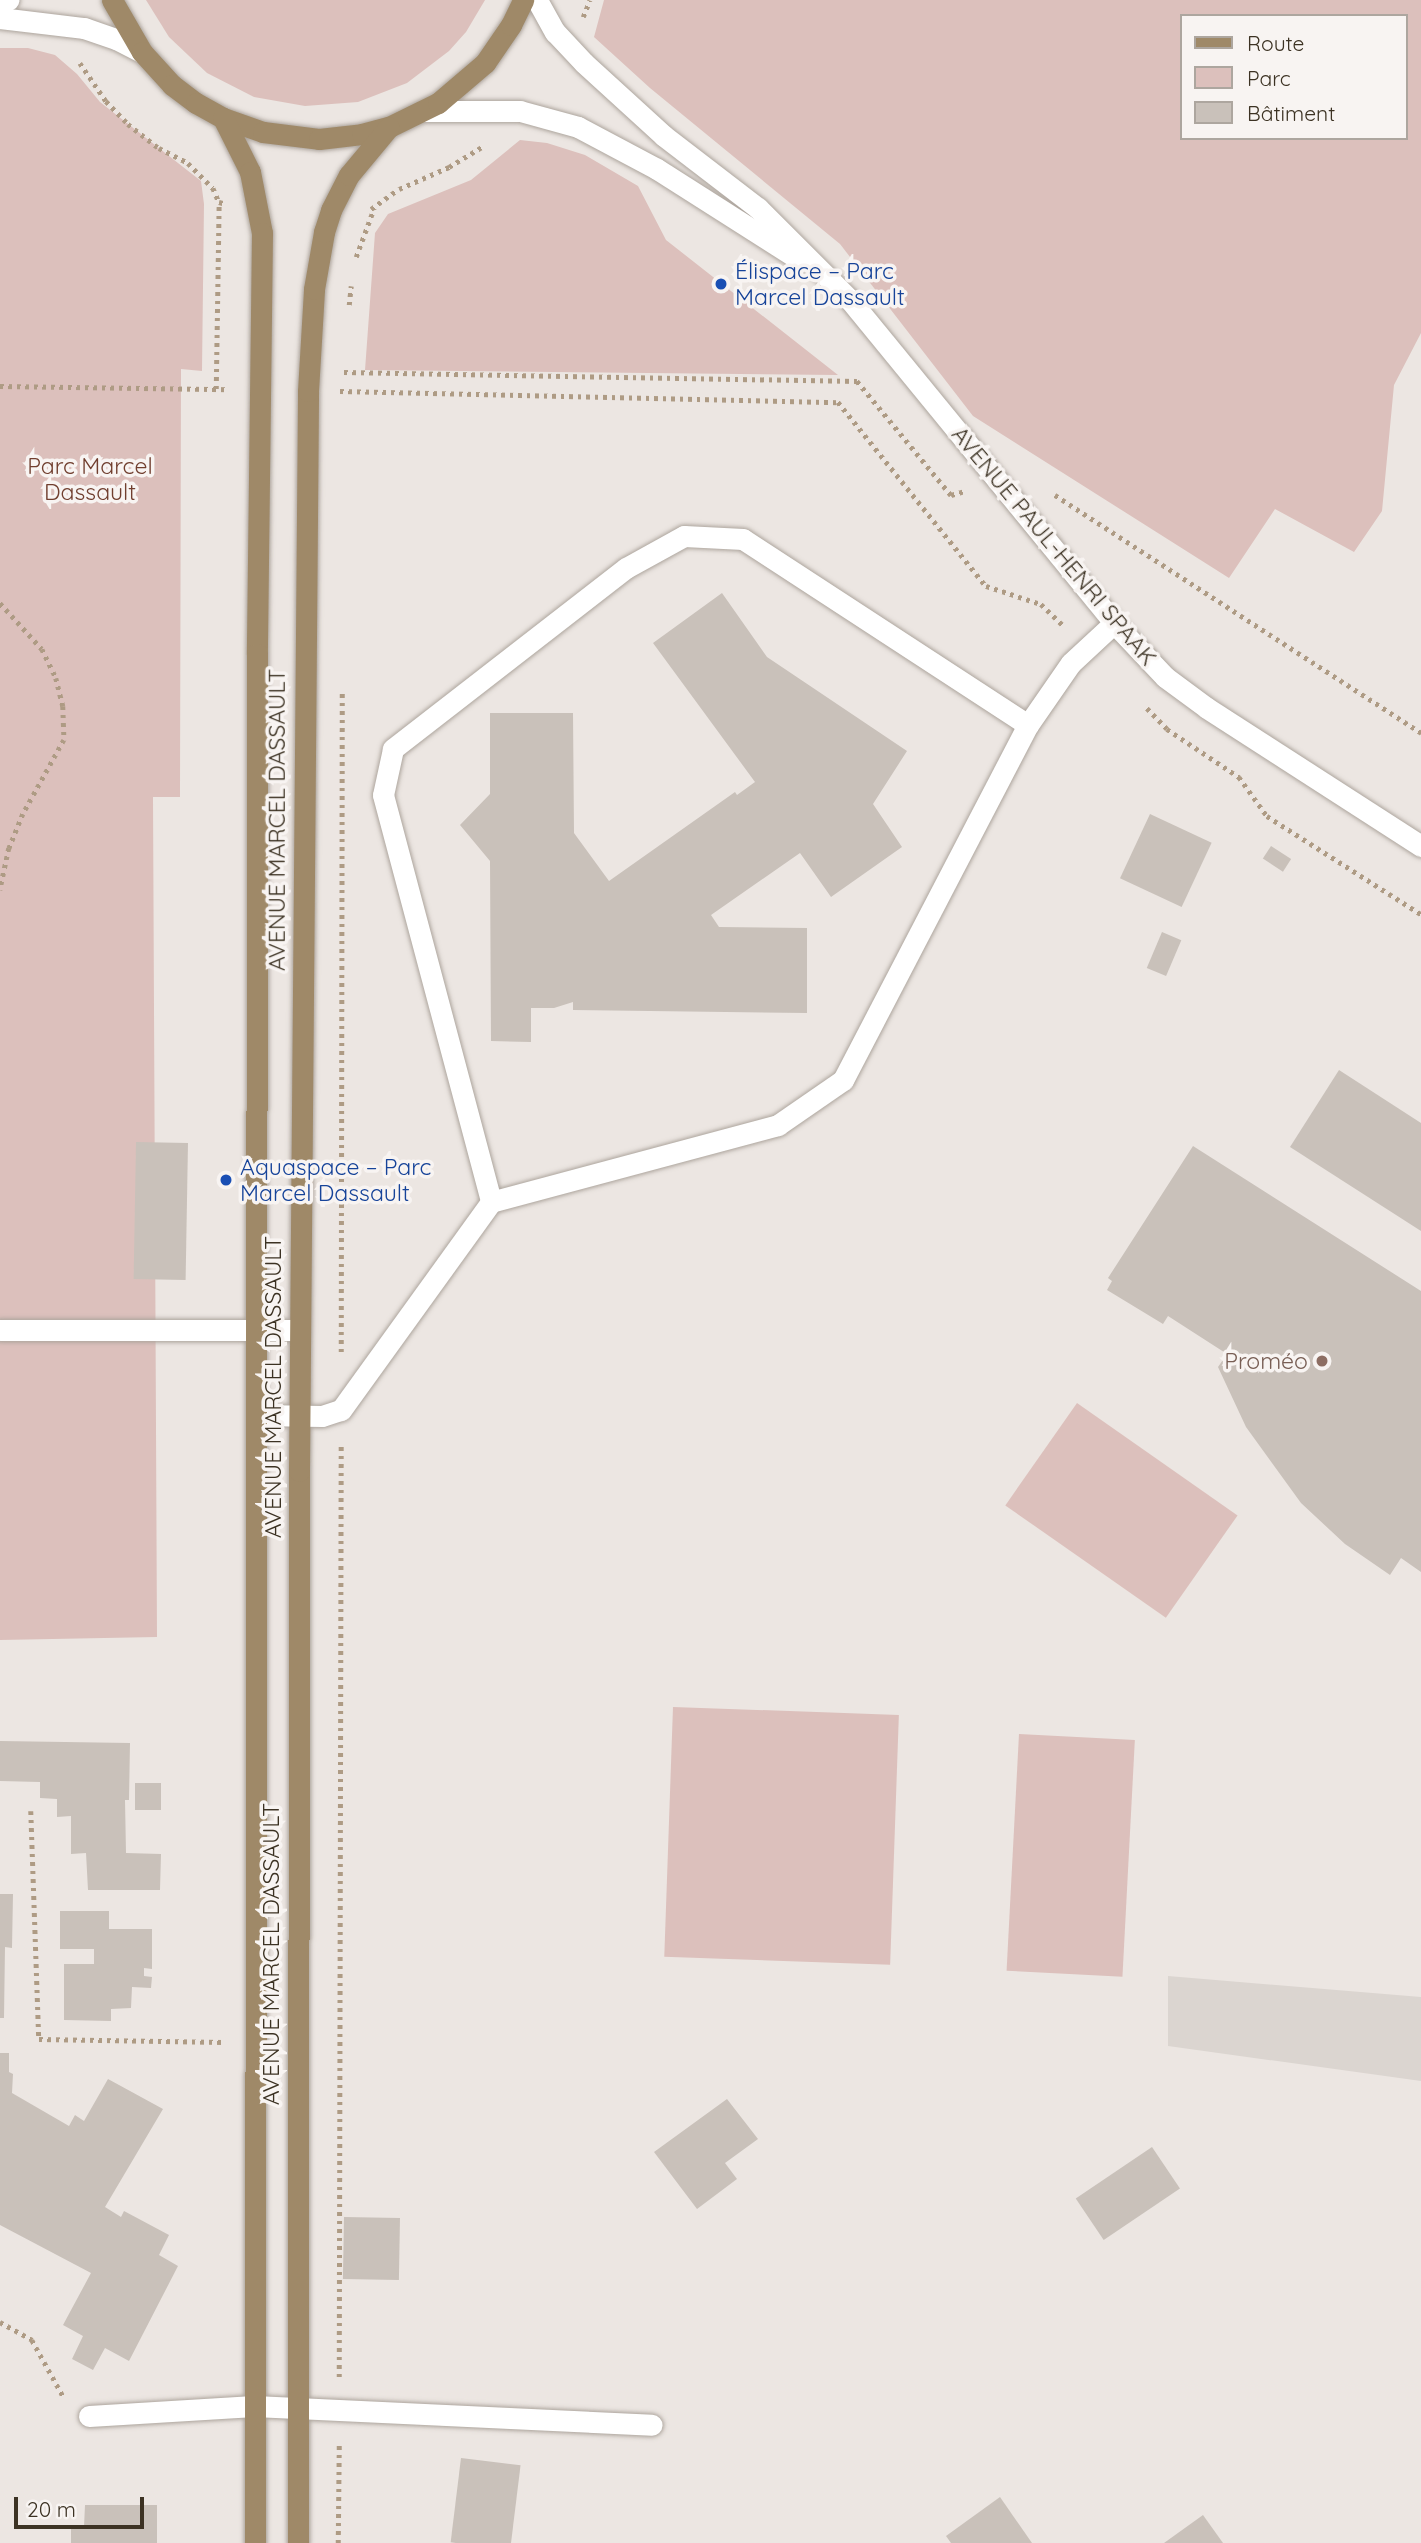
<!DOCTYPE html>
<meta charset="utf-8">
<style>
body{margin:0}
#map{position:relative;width:1421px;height:2543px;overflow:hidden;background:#ece6e2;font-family:Quicksand,sans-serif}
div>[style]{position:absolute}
.built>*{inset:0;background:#dbd5d0}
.green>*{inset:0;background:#dcc0bc;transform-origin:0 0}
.building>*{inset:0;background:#c9c1ba;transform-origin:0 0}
.path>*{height:4.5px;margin-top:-2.25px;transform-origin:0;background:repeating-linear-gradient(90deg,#ae9b84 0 3.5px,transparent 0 8.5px)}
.roads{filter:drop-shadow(0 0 2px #ada59d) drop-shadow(0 0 2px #ada59d)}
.minor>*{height:21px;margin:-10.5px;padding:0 10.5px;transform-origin:10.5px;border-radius:10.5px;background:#fff}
.major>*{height:21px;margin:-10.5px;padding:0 10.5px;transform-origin:10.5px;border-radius:10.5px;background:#9f8968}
.dots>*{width:19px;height:19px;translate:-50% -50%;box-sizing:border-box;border:4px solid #f8f4f2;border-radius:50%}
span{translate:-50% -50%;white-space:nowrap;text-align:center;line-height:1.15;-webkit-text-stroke:7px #f8f4f2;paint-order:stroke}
.transit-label{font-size:23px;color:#164399}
.left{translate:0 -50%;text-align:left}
.park-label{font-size:23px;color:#713f2f}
.street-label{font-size:23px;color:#3c3223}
.education-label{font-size:23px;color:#785e54}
.right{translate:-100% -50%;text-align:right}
.legend{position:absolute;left:1180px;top:14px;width:228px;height:126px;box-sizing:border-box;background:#f8f4f2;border:2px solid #ada69f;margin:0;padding:9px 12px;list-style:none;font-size:21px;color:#3c3223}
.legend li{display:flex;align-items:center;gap:14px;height:35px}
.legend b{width:35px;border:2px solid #ada69f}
.scale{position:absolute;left:14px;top:2497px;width:130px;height:32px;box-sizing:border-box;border:4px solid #3c3223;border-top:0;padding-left:9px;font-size:21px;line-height:24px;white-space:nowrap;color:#3c3223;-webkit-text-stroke:5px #f8f4f2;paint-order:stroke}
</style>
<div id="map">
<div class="built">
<div style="clip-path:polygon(1168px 1976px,1421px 1997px,1421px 2081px,1168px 2046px)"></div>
</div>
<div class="green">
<div style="clip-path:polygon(146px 0,485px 0,466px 32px,449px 51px,407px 83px,358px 102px,305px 106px,254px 97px,207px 73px,169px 37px)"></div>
<div style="clip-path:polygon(evenodd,604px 0,1421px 0,1421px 333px,1394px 385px,1382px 511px,1354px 552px,1275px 509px,1229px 578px,973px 416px,840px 244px,650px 88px,594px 37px,604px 0,1181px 16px,1405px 16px,1405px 138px,1181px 138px,1181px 16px)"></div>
<div style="clip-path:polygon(0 48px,28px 48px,55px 55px,77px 74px,100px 102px,201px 181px,204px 204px,202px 371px,181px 369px,180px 797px,153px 797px,157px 1637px,0 1640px)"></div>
<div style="clip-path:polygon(520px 140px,547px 143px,585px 155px,638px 186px,666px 240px,838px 375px,365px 370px,375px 233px,388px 214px,471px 180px)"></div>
<div style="left:1077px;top:1403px;width:196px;height:125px;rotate:35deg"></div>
<div style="left:673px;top:1707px;width:226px;height:250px;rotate:2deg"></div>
<div style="left:1019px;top:1734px;width:116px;height:237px;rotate:3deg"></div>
</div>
<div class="building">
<div style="clip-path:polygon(722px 593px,767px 657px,907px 751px,873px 804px,902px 847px,831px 897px,800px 853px,711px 915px,719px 927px,807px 928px,807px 1013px,573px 1010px,573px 1002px,554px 1008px,531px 1008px,531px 1042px,491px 1041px,490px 861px,460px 825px,490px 794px,490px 713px,573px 713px,574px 833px,609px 881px,735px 792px,737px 795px,755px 782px,653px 643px)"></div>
<div style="left:1150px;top:814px;width:68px;height:71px;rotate:25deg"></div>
<div style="left:1271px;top:846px;width:24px;height:15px;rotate:33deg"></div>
<div style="left:1162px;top:932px;width:21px;height:39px;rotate:23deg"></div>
<div style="clip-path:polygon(1339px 1070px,1421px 1123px,1421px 1231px,1290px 1147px)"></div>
<div style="left:136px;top:1142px;width:52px;height:137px;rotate:1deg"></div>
<div style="clip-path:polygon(1193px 1146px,1421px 1291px,1421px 1572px,1401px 1558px,1390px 1575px,1345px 1544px,1301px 1503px,1246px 1427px,1218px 1367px,1227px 1354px,1168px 1316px,1163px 1324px,1107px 1290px,1112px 1281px,1108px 1278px)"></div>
<div style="clip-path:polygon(0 1741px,130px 1743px,129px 1800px,125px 1800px,126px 1853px,161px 1854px,160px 1890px,88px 1890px,86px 1853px,71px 1854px,71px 1816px,57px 1817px,57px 1799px,40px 1798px,40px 1782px,0 1781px)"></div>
<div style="left:135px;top:1783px;width:26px;height:27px"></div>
<div style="clip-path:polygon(0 1894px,13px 1894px,12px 1948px,5px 1947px,4px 2018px,0 2018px)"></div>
<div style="clip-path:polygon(60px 1911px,109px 1911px,109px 1929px,152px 1929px,152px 1969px,144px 1968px,144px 1976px,152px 1977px,151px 1988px,132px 1987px,131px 2008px,111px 2009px,111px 2021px,64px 2020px,64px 1964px,94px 1964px,94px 1949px,60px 1949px)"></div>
<div style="clip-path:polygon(0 2053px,9px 2053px,9px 2072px,13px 2074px,12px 2093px,69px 2126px,75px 2115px,84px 2121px,108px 2079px,163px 2109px,105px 2207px,121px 2217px,124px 2211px,169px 2235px,159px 2255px,178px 2266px,129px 2361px,105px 2348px,93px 2370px,72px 2359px,83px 2336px,63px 2325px,91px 2273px,0 2225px)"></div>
<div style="clip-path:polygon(727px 2099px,758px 2139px,725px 2163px,737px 2179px,697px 2209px,654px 2152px)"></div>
<div style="left:1152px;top:2147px;width:50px;height:92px;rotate:56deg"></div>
<div style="left:344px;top:2217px;width:56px;height:62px;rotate:1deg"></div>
<div style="left:461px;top:2458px;width:60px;height:85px;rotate:7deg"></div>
<div style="clip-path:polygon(1000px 2497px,1032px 2543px,951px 2543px,946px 2536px)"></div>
<div style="clip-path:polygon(85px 2505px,157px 2505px,157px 2543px,71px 2543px,71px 2527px,84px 2527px)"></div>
<div style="clip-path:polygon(1203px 2515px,1223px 2543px,1164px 2543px)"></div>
</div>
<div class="path">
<div style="left:583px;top:17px;width:18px;rotate:-68deg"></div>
<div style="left:80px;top:63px;width:46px;rotate:55.6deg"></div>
<div style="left:106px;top:101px;width:32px;rotate:46deg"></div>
<div style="left:128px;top:124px;width:39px;rotate:38deg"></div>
<div style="left:159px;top:148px;width:33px;rotate:27deg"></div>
<div style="left:188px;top:163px;width:35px;rotate:45deg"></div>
<div style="left:213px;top:188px;width:15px;rotate:67deg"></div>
<div style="left:219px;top:202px;width:4px;rotate:14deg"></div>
<div style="left:371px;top:209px;width:34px;rotate:-36deg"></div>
<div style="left:399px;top:189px;width:55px;rotate:-23.7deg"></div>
<div style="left:449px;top:167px;width:42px;rotate:-31.4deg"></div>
<div style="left:356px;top:257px;width:52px;rotate:-69.8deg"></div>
<div style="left:349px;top:305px;width:19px;rotate:-84deg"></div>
<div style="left:344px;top:372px;width:513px;rotate:1.01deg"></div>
<div style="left:857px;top:381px;width:148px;rotate:50.5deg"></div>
<div style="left:951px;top:495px;width:15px;rotate:-16deg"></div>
<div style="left:0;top:386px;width:229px;rotate:0.8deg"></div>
<div style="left:216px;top:389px;width:187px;rotate:-89.1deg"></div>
<div style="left:340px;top:391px;width:498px;rotate:1.3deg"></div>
<div style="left:838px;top:402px;width:236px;rotate:51.2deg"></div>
<div style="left:986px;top:586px;width:58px;rotate:18.1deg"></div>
<div style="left:1041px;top:604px;width:32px;rotate:44deg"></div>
<div style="left:1055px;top:495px;width:437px;rotate:33deg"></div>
<div style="left:0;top:603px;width:62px;rotate:47.6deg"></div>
<div style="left:42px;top:649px;width:32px;rotate:64deg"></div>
<div style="left:56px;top:678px;width:29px;rotate:76deg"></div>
<div style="left:63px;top:706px;width:34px;rotate:88deg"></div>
<div style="left:64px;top:740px;width:85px;rotate:119deg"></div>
<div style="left:23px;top:814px;width:37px;rotate:112deg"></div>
<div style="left:9px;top:848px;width:43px;rotate:102.1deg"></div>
<div style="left:1147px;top:708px;width:29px;rotate:46deg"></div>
<div style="left:1167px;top:729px;width:87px;rotate:33.7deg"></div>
<div style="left:1239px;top:777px;width:48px;rotate:54.3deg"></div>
<div style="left:1267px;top:816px;width:183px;rotate:32.5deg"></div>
<div style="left:341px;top:1352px;width:660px;rotate:-89.91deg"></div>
<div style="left:31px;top:1811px;width:228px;rotate:88deg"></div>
<div style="left:39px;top:2039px;width:184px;rotate:0.9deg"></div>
<div style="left:0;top:2322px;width:37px;rotate:29deg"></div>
<div style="left:32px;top:2340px;width:64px;rotate:61deg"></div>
<div style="left:339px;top:2377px;width:933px;rotate:-89.88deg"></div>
<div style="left:338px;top:2543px;width:101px;rotate:-89.4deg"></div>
</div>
<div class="roads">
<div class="minor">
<div style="left:537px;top:0;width:37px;rotate:61deg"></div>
<div style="left:555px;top:32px;width:42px;rotate:46.9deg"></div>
<div style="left:584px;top:63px;width:108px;rotate:42.4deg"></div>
<div style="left:664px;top:136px;width:118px;rotate:37.5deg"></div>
<div style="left:758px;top:208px;width:130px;rotate:45deg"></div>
<div style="left:850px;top:300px;width:417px;rotate:50.7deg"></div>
<div style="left:1114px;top:623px;width:74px;rotate:46.6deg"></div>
<div style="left:1165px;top:677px;width:52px;rotate:36.4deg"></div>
<div style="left:1207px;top:708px;width:255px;rotate:32.8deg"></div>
<div style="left:0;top:3px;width:9px;rotate:-21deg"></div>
<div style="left:0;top:18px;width:85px;rotate:6.8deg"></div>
<div style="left:84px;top:28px;width:34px;rotate:19deg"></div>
<div style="left:116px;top:39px;width:29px;rotate:27deg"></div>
<div style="left:425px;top:111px;width:95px"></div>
<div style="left:520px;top:111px;width:60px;rotate:15.4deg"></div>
<div style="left:578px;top:127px;width:89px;rotate:28deg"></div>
<div style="left:657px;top:169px;width:164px;rotate:32.5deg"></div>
<div style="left:1028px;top:725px;width:340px;rotate:-146.9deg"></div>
<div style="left:743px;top:539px;width:59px;rotate:-177.1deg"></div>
<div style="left:684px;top:536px;width:66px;rotate:151.1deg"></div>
<div style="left:626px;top:568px;width:295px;rotate:142.2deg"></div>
<div style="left:393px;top:749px;width:47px;rotate:102.3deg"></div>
<div style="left:383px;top:795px;width:421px;rotate:75.1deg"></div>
<div style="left:491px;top:1202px;width:297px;rotate:-15deg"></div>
<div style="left:778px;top:1125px;width:79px;rotate:-34.7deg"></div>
<div style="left:843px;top:1080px;width:400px;rotate:-62.5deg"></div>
<div style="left:1028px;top:725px;width:75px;rotate:-55.3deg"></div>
<div style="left:1071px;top:663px;width:59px;rotate:-42.9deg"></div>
<div style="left:0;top:1330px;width:300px"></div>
<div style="left:256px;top:1415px;width:66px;rotate:0.9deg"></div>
<div style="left:322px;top:1416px;width:20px;rotate:-18deg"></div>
<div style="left:341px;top:1410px;width:256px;rotate:-54.2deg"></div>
<div style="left:89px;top:2416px;width:165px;rotate:-3.5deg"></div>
<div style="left:254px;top:2406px;width:398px;rotate:2.7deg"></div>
</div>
<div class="major">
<div style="left:112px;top:0;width:60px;rotate:60deg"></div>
<div style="left:142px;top:52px;width:45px;rotate:47.7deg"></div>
<div style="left:172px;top:85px;width:30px;rotate:37deg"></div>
<div style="left:196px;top:103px;width:31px;rotate:29deg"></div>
<div style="left:223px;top:118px;width:42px;rotate:19.3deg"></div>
<div style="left:263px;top:132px;width:56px;rotate:7.1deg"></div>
<div style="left:319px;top:139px;width:43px;rotate:-6.6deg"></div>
<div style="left:362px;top:134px;width:28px;rotate:-15deg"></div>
<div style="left:389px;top:127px;width:55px;rotate:-26.1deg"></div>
<div style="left:438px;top:103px;width:62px;rotate:-40.4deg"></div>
<div style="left:485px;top:63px;width:46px;rotate:-55.6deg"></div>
<div style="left:511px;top:25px;width:28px;rotate:-64deg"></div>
<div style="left:223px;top:118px;width:60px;rotate:63.4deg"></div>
<div style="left:250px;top:172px;width:62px;rotate:78.9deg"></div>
<div style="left:262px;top:233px;width:421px;rotate:90.7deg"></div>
<div style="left:257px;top:654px;width:1889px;rotate:90.06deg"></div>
<div style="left:298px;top:2543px;width:1072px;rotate:-89.95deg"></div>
<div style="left:299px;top:1471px;width:1080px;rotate:-89.52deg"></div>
<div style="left:308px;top:391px;width:102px;rotate:-86.6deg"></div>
<div style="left:314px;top:289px;width:58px;rotate:-80deg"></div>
<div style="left:324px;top:232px;width:23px;rotate:-72deg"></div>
<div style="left:331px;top:210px;width:39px;rotate:-63deg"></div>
<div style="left:349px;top:175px;width:62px;rotate:-50.2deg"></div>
</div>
</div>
<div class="dots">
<div style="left:721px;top:284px;background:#1a4fb4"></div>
<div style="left:226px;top:1180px;background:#1a4fb4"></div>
<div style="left:1322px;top:1361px;background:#8d6e63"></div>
</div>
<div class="transit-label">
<span class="left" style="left:735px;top:284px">Élispace – Parc<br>Marcel Dassault</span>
<span class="left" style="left:240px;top:1180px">Aquaspace – Parc<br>Marcel Dassault</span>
</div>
<div class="park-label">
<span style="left:90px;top:479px">Parc Marcel<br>Dassault</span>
</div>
<div class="street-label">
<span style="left:1054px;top:546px;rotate:50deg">AVENUE PAUL-HENRI SPAAK</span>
<span style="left:277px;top:820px;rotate:-90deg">AVENUE MARCEL DASSAULT</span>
<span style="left:273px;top:1387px;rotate:-90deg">AVENUE MARCEL DASSAULT</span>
<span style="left:271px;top:1954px;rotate:-90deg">AVENUE MARCEL DASSAULT</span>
</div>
<div class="education-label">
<span class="right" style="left:1308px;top:1361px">Proméo</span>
</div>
<ul class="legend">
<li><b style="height:9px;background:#9f8968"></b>Route</li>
<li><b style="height:19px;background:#dcc0bc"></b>Parc</li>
<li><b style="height:19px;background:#c9c1ba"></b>Bâtiment</li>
</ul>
<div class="scale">20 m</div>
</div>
